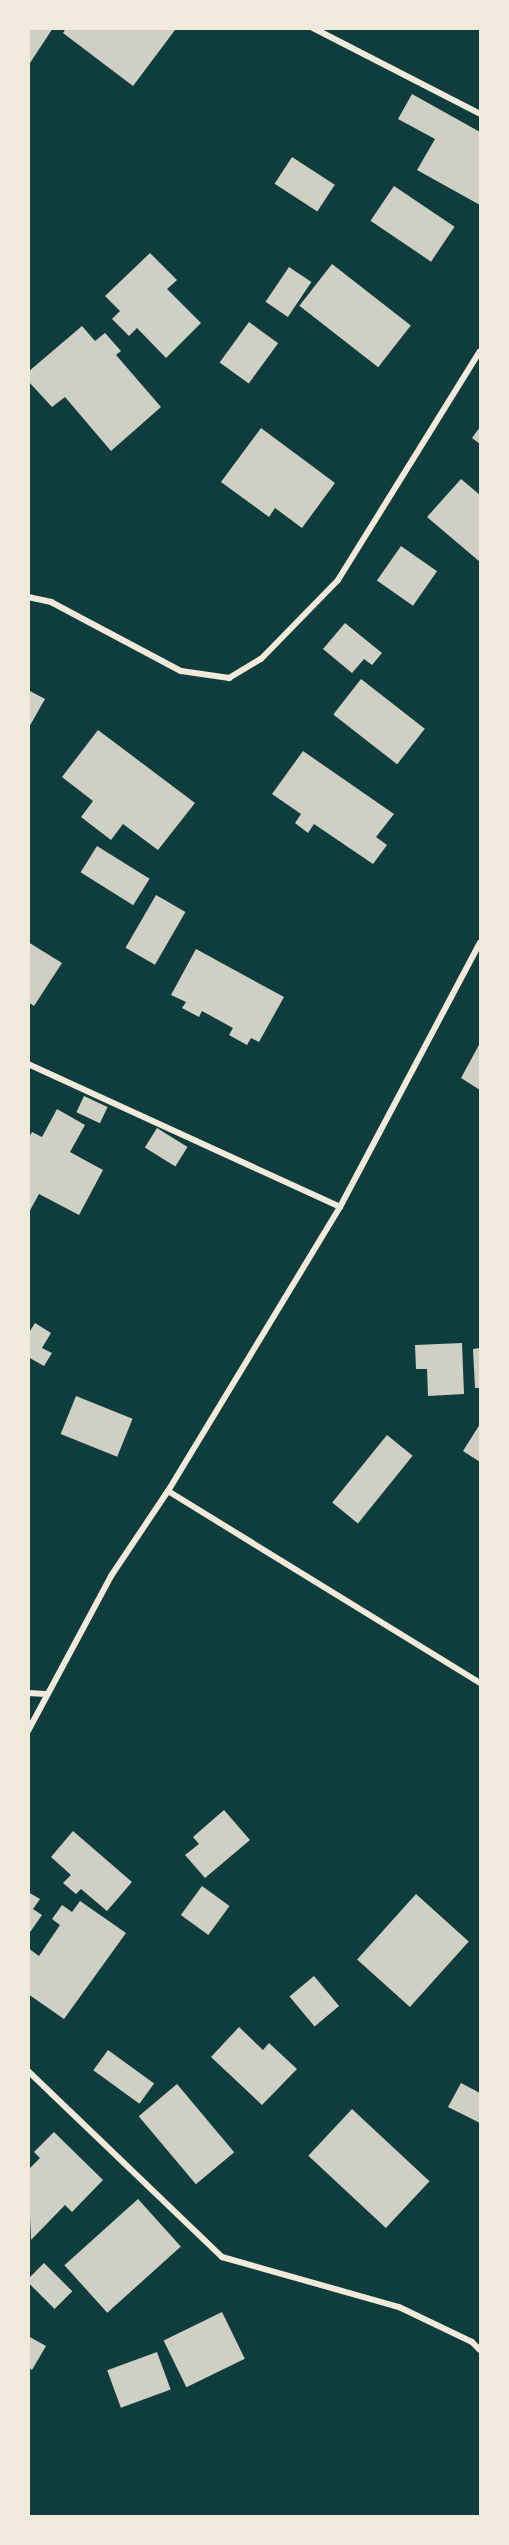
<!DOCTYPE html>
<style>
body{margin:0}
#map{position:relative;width:509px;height:2545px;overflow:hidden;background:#0f3d3e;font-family:"Nunito Sans",sans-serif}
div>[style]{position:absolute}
.building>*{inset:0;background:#cfcfc3;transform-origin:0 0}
.minor>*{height:6px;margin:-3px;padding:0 3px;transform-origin:3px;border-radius:3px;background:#f1e9da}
span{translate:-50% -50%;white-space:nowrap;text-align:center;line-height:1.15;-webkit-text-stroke:5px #f1e9da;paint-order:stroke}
.frame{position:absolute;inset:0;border:30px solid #f1e9da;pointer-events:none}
</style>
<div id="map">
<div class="building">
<div style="clip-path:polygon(28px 28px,53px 28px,28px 66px)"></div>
<div style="clip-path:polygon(66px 28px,172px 28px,175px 30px,133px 86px,63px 33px)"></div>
<div style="clip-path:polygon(412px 94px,480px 132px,480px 205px,417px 170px,435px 139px,398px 119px)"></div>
<div style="left:292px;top:157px;width:51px;height:32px;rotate:33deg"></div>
<div style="left:394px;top:186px;width:73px;height:42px;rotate:34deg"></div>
<div style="clip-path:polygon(150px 253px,177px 280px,167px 289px,201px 323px,166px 358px,137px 328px,129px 336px,112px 319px,120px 311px,105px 296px)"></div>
<div style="left:332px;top:264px;width:100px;height:53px;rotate:38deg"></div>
<div style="left:289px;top:267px;width:27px;height:42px;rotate:34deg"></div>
<div style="left:249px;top:322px;width:36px;height:50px;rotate:36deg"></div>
<div style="clip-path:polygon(82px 326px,95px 341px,105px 333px,121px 351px,116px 355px,161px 407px,111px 451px,65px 397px,52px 407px,28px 381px,28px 372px)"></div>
<div style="clip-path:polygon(480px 427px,480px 444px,472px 438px)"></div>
<div style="clip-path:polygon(261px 428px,335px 483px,302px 528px,275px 508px,269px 517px,221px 482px)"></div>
<div style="clip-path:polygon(461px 479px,480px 495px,480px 562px,427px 517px)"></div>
<div style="left:401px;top:546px;width:44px;height:42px;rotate:35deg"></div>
<div style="clip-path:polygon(345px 623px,382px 653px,372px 665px,364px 659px,352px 673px,323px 649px)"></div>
<div style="left:361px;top:679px;width:81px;height:45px;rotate:38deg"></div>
<div style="clip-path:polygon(28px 690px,45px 699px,28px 729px)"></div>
<div style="clip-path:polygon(98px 730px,195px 803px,158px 850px,123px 824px,111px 840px,81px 817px,93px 801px,62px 777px)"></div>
<div style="clip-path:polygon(303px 751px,394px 814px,376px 837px,387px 845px,373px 864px,314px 824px,308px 833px,295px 823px,301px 814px,272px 794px)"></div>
<div style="left:97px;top:846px;width:62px;height:31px;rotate:32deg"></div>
<div style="left:156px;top:895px;width:34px;height:61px;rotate:30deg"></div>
<div style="clip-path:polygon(28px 942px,62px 963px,34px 1006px,28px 1002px)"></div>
<div style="clip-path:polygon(196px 949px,284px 997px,259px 1042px,251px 1038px,247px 1045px,229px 1035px,233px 1028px,202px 1011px,199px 1017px,182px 1008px,186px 1002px,171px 995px)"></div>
<div style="clip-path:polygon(480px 1043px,480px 1090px,461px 1078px)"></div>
<div style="left:84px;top:1096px;width:26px;height:18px;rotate:25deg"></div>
<div style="clip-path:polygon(57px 1109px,85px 1125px,70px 1152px,103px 1170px,79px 1215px,39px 1194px,28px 1214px,28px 1139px,32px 1132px,42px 1137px)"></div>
<div style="left:157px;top:1128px;width:36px;height:23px;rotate:32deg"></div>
<div style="clip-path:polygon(35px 1323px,51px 1333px,42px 1348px,52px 1353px,44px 1366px,28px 1357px,28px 1334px)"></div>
<div style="clip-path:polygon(462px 1343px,464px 1394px,428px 1396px,427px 1369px,416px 1369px,415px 1345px)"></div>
<div style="clip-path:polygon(480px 1348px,480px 1388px,475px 1388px,473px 1349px)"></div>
<div style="left:76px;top:1396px;width:61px;height:41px;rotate:22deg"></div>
<div style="clip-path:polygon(480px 1424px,480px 1462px,463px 1451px)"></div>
<div style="left:387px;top:1435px;width:33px;height:87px;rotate:39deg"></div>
<div style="clip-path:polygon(224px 1810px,250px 1840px,205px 1878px,185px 1855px,199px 1844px,193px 1837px)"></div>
<div style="clip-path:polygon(73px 1831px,132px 1882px,107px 1911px,81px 1889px,76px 1894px,63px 1883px,71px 1875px,51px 1857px)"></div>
<div style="left:202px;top:1886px;width:34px;height:36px;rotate:36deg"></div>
<div style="clip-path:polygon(28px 1892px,40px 1899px,33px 1909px,42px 1915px,28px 1935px)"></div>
<div style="left:416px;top:1894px;width:71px;height:88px;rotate:42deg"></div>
<div style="clip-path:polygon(80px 1901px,126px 1933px,64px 2019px,28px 1994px,28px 1948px,39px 1956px,60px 1925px,52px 1919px,62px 1905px,72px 1912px)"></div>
<div style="left:314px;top:1976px;width:39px;height:32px;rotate:50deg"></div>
<div style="clip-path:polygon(239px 2027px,263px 2050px,269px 2043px,297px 2069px,262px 2105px,211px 2057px)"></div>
<div style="left:108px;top:2050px;width:57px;height:25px;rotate:36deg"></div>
<div style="clip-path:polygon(461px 2083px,480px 2093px,480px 2123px,448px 2107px)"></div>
<div style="left:177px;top:2084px;width:89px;height:50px;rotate:50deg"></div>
<div style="left:352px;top:2109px;width:106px;height:64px;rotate:43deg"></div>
<div style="clip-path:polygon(54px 2132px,103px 2180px,72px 2212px,65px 2205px,31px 2240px,28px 2170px,40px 2158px,34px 2152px)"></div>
<div style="left:138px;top:2199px;width:64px;height:99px;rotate:48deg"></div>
<div style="left:44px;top:2263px;width:40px;height:25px;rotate:45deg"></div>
<div style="left:222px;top:2312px;width:52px;height:65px;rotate:64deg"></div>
<div style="clip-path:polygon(28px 2336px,46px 2346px,32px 2370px,28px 2367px)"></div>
<div style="left:157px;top:2352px;width:40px;height:53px;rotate:70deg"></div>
</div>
<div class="minor">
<div style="left:313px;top:28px;width:188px;rotate:27.2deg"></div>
<div style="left:28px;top:597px;width:24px;rotate:12deg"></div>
<div style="left:51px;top:602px;width:147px;rotate:28deg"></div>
<div style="left:181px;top:671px;width:49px;rotate:8.3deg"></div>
<div style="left:229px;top:678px;width:37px;rotate:-31deg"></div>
<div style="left:261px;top:659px;width:110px;rotate:-45.7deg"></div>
<div style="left:338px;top:580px;width:269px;rotate:-58.2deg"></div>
<div style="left:28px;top:1064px;width:343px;rotate:24.6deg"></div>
<div style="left:168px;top:1491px;width:366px;rotate:31.6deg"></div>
<div style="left:28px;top:1693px;width:18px;rotate:3deg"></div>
<div style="left:28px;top:1731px;width:176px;rotate:-61.8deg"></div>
<div style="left:111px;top:1576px;width:102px;rotate:-56.2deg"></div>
<div style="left:168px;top:1491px;width:332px;rotate:-58.8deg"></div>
<div style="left:340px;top:1207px;width:299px;rotate:-62.1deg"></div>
<div style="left:28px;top:2071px;width:269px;rotate:43.8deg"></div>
<div style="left:222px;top:2257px;width:184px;rotate:15.8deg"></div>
<div style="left:399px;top:2307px;width:81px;rotate:25.6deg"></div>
<div style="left:472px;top:2342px;width:11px;rotate:45deg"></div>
</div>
<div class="frame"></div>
</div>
